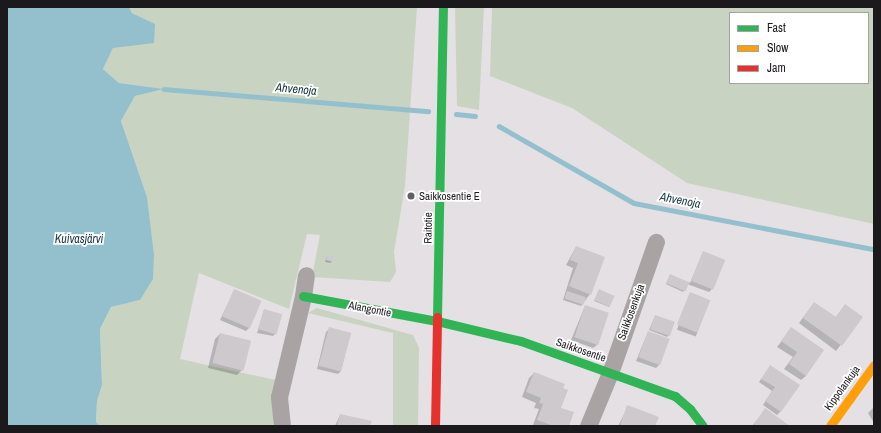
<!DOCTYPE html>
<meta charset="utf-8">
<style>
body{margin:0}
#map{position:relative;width:881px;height:433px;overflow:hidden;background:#e4e0e4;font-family:"Archivo Narrow",sans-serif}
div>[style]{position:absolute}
.green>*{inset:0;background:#c8d4c1}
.water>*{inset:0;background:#94c0ce}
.shadow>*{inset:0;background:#0003;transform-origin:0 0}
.stream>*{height:4.5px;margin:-2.25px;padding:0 2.25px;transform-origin:2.25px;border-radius:2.25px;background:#94c0ce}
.building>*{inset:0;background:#cdc9cd;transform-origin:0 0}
.street>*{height:17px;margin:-8.5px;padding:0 8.5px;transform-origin:8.5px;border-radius:8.5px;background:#aaa3a3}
.fast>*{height:9px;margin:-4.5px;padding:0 4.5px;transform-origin:4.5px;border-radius:4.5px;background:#30b455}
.slow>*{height:9px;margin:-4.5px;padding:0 4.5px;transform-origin:4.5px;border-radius:4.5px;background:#ff9f0a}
.jam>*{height:9px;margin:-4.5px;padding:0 4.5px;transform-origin:4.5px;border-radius:4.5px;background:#e5322d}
.dots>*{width:11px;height:11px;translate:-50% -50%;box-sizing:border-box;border:2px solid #fff;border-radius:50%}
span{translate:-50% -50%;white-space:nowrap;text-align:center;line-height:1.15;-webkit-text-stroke:3.5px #fff;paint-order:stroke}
.poi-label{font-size:11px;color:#1c191c}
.left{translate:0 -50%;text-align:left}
.street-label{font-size:11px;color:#1c191c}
.water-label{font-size:12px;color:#15353e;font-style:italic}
.frame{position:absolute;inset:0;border:8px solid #1c191c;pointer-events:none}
.legend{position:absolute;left:729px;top:12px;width:140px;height:72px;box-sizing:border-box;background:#fff;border:1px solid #a4a3a4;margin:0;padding:5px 7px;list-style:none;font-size:12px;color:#1c191c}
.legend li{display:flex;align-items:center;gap:8px;height:20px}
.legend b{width:20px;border:1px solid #a4a3a4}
</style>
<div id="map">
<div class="green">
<div style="clip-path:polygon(129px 7px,417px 7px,405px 186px,394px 252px,396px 272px,390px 282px,312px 277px,320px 235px,307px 234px,289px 309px,199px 273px,180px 359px,276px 380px,273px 426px,100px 426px,96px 422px,97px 401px,102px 385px,100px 329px,111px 307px,140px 300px,147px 197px,121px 121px,135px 96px,162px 89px,119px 83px,103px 69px,113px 48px,155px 24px,132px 13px)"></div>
<div style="clip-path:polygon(455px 7px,484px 7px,479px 110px,457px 106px)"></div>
<div style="clip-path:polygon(evenodd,492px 7px,874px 7px,874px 224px,687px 183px,572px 108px,490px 76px,492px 7px,730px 13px,868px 13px,868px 83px,730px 83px,730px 13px)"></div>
<div style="clip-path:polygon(317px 308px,413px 335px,419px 348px,418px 426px,393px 426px,393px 333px,308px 313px)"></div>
</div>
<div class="water">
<div style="clip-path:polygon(7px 7px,129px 7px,132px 13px,155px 24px,154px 43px,113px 48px,103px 69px,119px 83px,164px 89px,135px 96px,121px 121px,147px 197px,154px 255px,153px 279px,140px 300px,111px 307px,100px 329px,102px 385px,97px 401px,96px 422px,100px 426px,7px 426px)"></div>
</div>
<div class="shadow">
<div style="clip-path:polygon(576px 247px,590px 294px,581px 306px,563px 300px,573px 268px,566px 265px)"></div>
<div style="clip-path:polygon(703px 252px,712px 289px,709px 292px,687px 284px,683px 292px,666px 284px,670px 275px,690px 283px)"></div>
<div style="clip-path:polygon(327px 256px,332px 261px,331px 263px,325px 262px)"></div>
<div style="clip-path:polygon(599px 290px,610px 306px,609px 307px,594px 301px)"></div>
<div style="clip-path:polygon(234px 291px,249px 328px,246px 331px,220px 320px)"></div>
<div style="left:690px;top:294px;width:20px;height:38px;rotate:20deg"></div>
<div style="clip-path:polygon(814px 303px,835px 318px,845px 305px,862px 317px,836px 351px,799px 323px)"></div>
<div style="clip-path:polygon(585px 306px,597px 345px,593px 348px,571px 340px)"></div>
<div style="clip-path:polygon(264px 310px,276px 333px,273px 336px,257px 333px)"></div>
<div style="clip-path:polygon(655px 316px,669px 335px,667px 337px,649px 330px)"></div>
<div style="clip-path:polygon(329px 329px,350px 334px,341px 371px,338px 374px,317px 369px,326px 332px)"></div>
<div style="clip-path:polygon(791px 329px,806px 376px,801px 380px,784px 369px,793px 357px,777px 347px)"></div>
<div style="clip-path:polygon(648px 332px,659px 365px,656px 368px,636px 361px)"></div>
<div style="clip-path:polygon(220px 334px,242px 370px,237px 375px,208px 368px,215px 339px)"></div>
<div style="clip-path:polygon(770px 367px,781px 411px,777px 415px,763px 405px,772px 391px,759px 382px)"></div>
<div style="clip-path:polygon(534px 373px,560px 408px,567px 426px,533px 425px,539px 409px,534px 408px,536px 403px,522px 397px,529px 378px)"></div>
<div style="clip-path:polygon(628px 407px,654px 426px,618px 426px)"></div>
<div style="clip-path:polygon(874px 407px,874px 423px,868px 413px)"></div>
<div style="clip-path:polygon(765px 410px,788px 426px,752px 426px)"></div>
<div style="clip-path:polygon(340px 415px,369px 426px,335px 426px)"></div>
</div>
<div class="stream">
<div style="left:164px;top:89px;width:265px;rotate:4.8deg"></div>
<div style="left:456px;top:114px;width:19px;rotate:6deg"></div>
<div style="left:499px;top:126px;width:155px;rotate:29.7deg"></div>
<div style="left:634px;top:203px;width:244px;rotate:10.9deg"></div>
</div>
<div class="building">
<div style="clip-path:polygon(576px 246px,605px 257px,591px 295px,569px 286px,578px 263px,570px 260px)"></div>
<div style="left:703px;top:251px;width:24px;height:32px;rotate:22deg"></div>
<div style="clip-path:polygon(327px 255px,334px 256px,333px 262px,326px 260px)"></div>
<div style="left:670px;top:274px;width:21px;height:10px;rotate:23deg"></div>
<div style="left:234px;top:289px;width:30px;height:30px;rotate:23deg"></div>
<div style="left:599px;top:289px;width:17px;height:12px;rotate:24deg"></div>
<div style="left:567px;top:291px;width:20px;height:8px;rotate:18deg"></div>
<div style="left:690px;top:292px;width:22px;height:35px;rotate:22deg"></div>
<div style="clip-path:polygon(814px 302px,836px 317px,845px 304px,863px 317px,842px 346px,803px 318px)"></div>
<div style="left:585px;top:305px;width:25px;height:34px;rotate:18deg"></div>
<div style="left:264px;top:309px;width:19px;height:21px;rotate:16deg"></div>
<div style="left:655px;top:315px;width:21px;height:15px;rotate:19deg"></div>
<div style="left:329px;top:327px;width:23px;height:40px;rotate:15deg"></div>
<div style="clip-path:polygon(791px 327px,824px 350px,806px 376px,789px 364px,797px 352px,781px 341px)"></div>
<div style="left:648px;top:331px;width:23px;height:28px;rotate:20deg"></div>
<div style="left:220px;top:333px;width:32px;height:31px;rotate:14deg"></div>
<div style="clip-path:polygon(770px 365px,800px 385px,781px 412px,765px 401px,775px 387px,761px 379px)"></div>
<div style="clip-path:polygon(534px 372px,565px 384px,563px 388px,568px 390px,561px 408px,574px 412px,569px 426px,554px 426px,537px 420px,543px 404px,539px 403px,541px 398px,526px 392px)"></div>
<div style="clip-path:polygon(627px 405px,659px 417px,655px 426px,620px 426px)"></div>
<div style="clip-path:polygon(765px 408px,790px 426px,753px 426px)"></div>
<div style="clip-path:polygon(340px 414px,372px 421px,370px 426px,337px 426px)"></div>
</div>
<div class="street">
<div style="left:282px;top:426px;width:29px;rotate:-96deg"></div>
<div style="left:279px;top:397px;width:104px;rotate:-76.6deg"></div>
<div style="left:303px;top:296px;width:21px;rotate:-82deg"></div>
<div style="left:588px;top:426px;width:57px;rotate:-67.5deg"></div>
<div style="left:610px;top:373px;width:139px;rotate:-70.7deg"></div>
</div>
<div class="fast">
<div style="left:303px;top:296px;width:136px;rotate:10.6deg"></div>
<div style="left:437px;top:321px;width:86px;rotate:13.4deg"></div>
<div style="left:521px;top:341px;width:164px;rotate:19.7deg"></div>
<div style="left:675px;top:396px;width:20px;rotate:41deg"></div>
<div style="left:690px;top:409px;width:21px;rotate:53deg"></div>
<div style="left:437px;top:317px;width:310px;rotate:-88.9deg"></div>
</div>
<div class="slow">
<div style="left:830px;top:426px;width:75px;rotate:-54.2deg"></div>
</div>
<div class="jam">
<div style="left:435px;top:426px;width:109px;rotate:-88.9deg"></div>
</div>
<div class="dots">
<div style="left:411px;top:196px;background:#625f62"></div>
</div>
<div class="poi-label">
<span class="left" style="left:419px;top:196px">Saikkosentie E</span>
</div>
<div class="street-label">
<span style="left:428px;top:228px;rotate:-89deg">Raitotie</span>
<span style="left:370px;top:309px;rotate:11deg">Alangontie</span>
<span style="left:631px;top:312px;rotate:-70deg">Saikkosenkuja</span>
<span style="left:581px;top:350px;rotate:19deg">Saikkosentie</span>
<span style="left:842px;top:388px;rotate:-54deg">Kippolankuja</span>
</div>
<div class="water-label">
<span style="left:296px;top:90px;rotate:5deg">Ahvenoja</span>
<span style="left:680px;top:201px;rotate:11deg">Ahvenoja</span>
<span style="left:79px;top:240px">Kuivasjärvi</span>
</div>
<div class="frame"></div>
<ul class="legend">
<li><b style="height:5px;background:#30b455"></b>Fast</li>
<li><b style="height:5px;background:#ff9f0a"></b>Slow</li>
<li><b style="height:5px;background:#e5322d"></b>Jam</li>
</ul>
</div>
